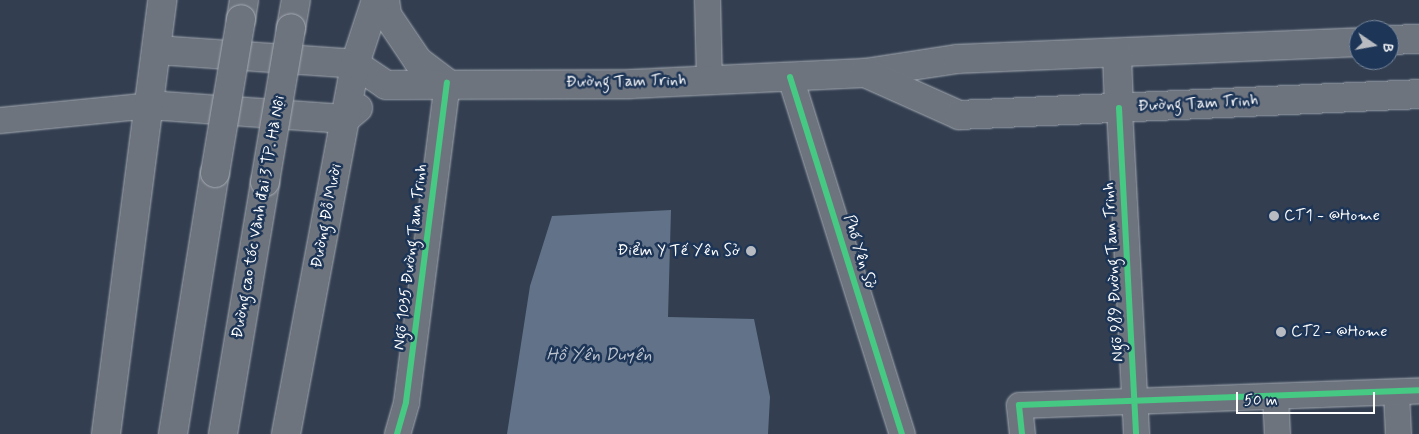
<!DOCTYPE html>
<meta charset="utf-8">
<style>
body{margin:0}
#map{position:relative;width:1419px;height:434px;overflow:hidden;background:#333f51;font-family:Mynerve,sans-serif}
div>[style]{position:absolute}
.water>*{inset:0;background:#627389}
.roads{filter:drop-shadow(0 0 1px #a3a9b1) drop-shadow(0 0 1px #a3a9b1)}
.minor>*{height:25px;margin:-12.5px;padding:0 12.5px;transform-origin:12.5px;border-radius:12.5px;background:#6e747e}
.major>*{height:28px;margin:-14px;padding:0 14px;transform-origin:14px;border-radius:14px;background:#6e747e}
.highway>*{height:28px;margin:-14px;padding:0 14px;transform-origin:14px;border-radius:14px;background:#6e747e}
.bridges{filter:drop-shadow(0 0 1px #a3a9b1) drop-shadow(0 0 1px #a3a9b1)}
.highway-bridge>*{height:28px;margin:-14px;padding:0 14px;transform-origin:14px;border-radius:14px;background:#6e747e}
.cycleway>*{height:6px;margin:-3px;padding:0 3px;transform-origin:3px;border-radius:3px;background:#46c982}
.dots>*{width:14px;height:14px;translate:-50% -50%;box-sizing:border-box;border:2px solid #1d3557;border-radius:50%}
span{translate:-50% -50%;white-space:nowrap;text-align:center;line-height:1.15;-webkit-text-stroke:5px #1d3557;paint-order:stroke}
.street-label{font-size:16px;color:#fff}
.poi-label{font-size:16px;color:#fff}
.left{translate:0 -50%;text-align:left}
.right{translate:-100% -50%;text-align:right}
.water-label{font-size:18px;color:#bbc2cc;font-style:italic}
.north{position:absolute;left:1349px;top:20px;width:50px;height:50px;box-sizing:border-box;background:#1d3557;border:1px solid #77869a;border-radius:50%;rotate:102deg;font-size:14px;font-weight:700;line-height:20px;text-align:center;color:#fff}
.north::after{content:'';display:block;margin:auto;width:18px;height:22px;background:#b8bcc2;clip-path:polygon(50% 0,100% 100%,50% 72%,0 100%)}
.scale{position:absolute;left:1236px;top:392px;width:139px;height:22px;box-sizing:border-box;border:2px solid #fff;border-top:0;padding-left:6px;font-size:15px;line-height:18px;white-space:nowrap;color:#fff;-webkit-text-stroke:4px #1d3557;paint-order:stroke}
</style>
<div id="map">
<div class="water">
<div style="clip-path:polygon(671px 210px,668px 317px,754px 319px,770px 397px,768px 434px,507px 434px,530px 286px,552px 216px)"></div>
</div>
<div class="roads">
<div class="minor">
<div style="left:707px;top:0;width:80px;rotate:88.6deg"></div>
<div style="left:790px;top:77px;width:374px;rotate:72.6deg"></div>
<div style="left:1119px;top:108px;width:326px;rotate:87deg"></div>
<div style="left:0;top:120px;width:150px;rotate:-5.7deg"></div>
<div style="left:1396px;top:392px;width:42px;rotate:87.3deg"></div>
<div style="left:1275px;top:396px;width:38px;rotate:87deg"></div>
<div style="left:397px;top:434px;width:33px;rotate:-74deg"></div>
<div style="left:406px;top:402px;width:322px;rotate:-82.7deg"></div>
<div style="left:1022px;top:434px;width:29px;rotate:-96deg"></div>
<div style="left:1019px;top:405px;width:400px;rotate:-2.1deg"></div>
</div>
<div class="major">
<div style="left:385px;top:0;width:15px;rotate:82deg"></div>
<div style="left:387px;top:15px;width:55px;rotate:56deg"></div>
<div style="left:418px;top:61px;width:36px;rotate:37deg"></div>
<div style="left:1389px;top:40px;width:30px;rotate:-2deg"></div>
<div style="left:157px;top:50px;width:198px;rotate:4deg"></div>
<div style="left:355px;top:64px;width:37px;rotate:34deg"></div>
<div style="left:386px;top:85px;width:245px;rotate:-0.2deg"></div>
<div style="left:631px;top:84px;width:234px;rotate:-2.7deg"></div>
<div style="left:865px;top:73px;width:94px;rotate:-8.6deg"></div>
<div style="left:958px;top:59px;width:401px;rotate:-2.4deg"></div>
<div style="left:1117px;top:54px;width:54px;rotate:87.9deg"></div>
<div style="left:865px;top:73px;width:103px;rotate:24.1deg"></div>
<div style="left:959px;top:115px;width:460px;rotate:-2.6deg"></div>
<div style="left:149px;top:105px;width:196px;rotate:4.1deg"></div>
<div style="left:345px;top:119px;width:17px;rotate:-40deg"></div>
<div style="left:106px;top:434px;width:438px;rotate:-82.6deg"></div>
<div style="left:286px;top:434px;width:376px;rotate:-79.4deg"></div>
<div style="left:355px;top:64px;width:67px;rotate:-71.8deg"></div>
</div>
<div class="highway">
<div style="left:241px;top:19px;width:19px;rotate:-81deg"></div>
<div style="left:291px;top:28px;width:28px;rotate:-80deg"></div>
<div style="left:173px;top:434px;width:264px;rotate:-80.9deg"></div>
<div style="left:223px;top:434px;width:255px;rotate:-80.5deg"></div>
</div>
</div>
<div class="bridges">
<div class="highway-bridge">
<div style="left:215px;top:173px;width:156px;rotate:-80.4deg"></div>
<div style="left:265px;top:182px;width:156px;rotate:-80.4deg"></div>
</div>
</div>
<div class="cycleway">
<div style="left:790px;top:77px;width:374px;rotate:72.6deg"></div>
<div style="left:1119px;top:108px;width:326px;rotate:87deg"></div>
<div style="left:397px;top:434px;width:33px;rotate:-74deg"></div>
<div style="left:406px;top:402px;width:322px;rotate:-82.7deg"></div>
<div style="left:1022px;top:434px;width:29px;rotate:-96deg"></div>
<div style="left:1019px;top:405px;width:400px;rotate:-2.1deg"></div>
</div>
<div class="dots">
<div style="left:1274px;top:216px;background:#b8bcc2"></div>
<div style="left:751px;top:251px;background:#b8bcc2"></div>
<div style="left:1281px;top:332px;background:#b8bcc2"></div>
</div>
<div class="street-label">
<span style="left:626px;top:82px;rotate:-1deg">Đường Tam Trinh</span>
<span style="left:1198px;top:104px;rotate:-3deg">Đường Tam Trinh</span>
<span style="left:327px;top:216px;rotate:-79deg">Đường Đỗ Mười</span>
<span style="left:259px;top:217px;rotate:-80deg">Đường cao tốc Vành đai 3 TP. Hà Nội</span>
<span style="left:859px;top:252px;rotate:73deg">Phố Yên Sở</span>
<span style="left:411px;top:257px;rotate:-83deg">Ngõ 1035 Đường Tam Trinh</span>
<span style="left:1114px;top:272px;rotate:-93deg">Ngõ 989 Đường Tam Trinh</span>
</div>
<div class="poi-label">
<span class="left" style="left:1284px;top:216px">CT1 - @Home</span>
<span class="right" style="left:740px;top:251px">Điểm Y Tế Yên Sở</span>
<span class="left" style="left:1291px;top:332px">CT2 - @Home</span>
</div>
<div class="water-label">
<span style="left:599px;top:355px">Hồ Yên Duyên</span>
</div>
<div class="north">B</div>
<div class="scale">50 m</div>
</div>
